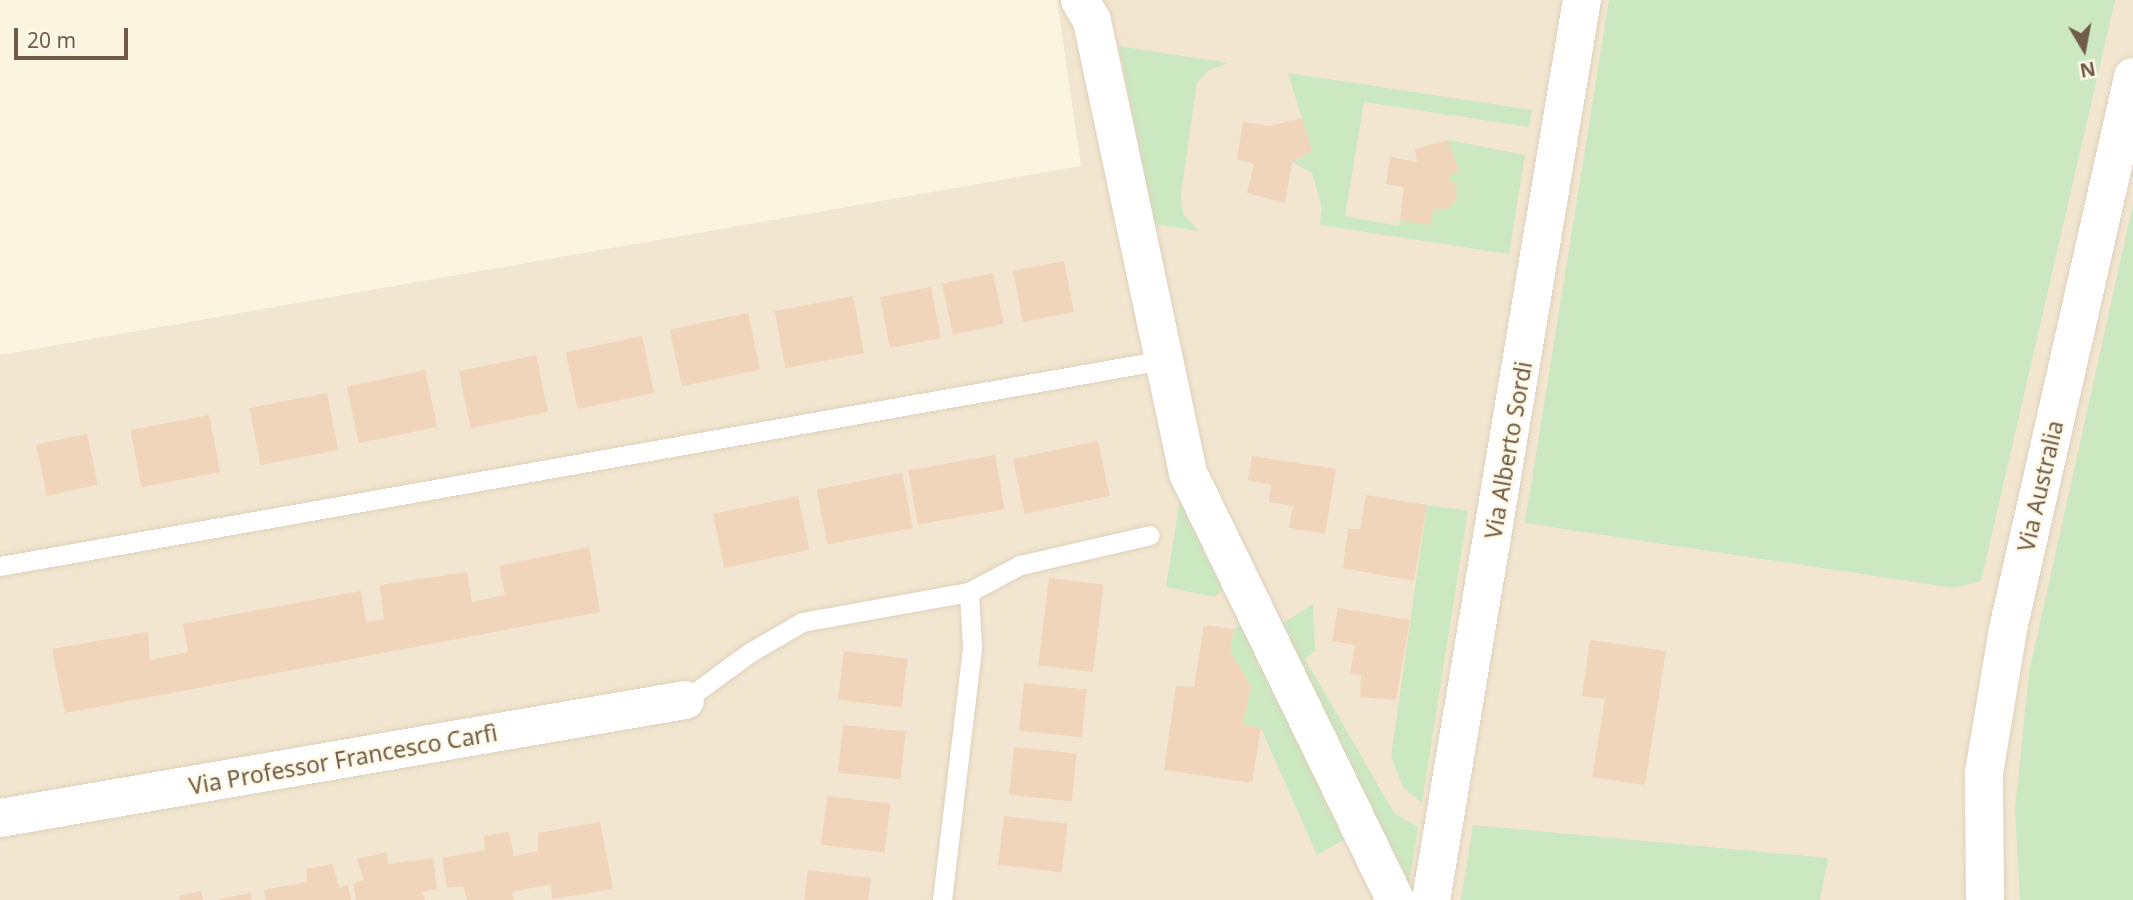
<!DOCTYPE html>
<meta charset="utf-8">
<style>
body{margin:0}
#map{position:relative;width:2133px;height:900px;overflow:hidden;background:#fbf4e1;font-family:"Noto Sans",sans-serif}
div>[style]{position:absolute}
.residential>*{inset:0;background:#f2e6d0}
.green>*{inset:0;background:#cce8c0}
.building>*{inset:0;background:#f0d5ba;transform-origin:0 0}
.roads{filter:drop-shadow(0 0 2px #dfd1bd) drop-shadow(0 0 2px #dfd1bd)}
.service>*{height:19px;margin:-9.5px;padding:0 9.5px;transform-origin:9.5px;border-radius:9.5px;background:#fff}
.minor>*{height:38px;margin:-19px;padding:0 19px;transform-origin:19px;border-radius:19px;background:#fff}
span{translate:-50% -50%;white-space:nowrap;text-align:center;line-height:1.15;-webkit-text-stroke:5px #fef8e7;paint-order:stroke}
.street-label{font-size:23px;color:#715c49}
.north{position:absolute;left:2049px;top:14px;width:70px;height:70px;-webkit-text-stroke:5px #fef8e7;paint-order:stroke;rotate:170deg;font-size:19px;font-weight:700;line-height:28px;text-align:center;color:#715c49}
.north::after{content:'';display:block;margin:auto;width:24px;height:32px;background:#715c49;clip-path:polygon(50% 0,100% 100%,50% 72%,0 100%)}
.scale{position:absolute;left:14px;top:28px;width:114px;height:32px;box-sizing:border-box;border:4px solid #715c49;border-top:0;padding-left:9px;font-size:21px;line-height:24px;white-space:nowrap;color:#715c49;-webkit-text-stroke:5px #fef8e7;paint-order:stroke}
</style>
<div id="map">
<div class="residential">
<div style="clip-path:polygon(1057px 0,2133px 0,2133px 900px,0 900px,0 355px,1081px 166px)"></div>
</div>
<div class="green">
<div style="clip-path:polygon(1609px 0,2115px 0,1981px 581px,1954px 588px,1525px 523px)"></div>
<div style="clip-path:polygon(1119px 46px,1228px 63px,1209px 70px,1197px 82px,1181px 194px,1183px 214px,1199px 231px,1154px 224px)"></div>
<div style="clip-path:polygon(1288px 73px,1532px 110px,1529px 127px,1364px 102px,1345px 216px,1399px 226px,1400px 220px,1430px 224px,1434px 210px,1449px 208px,1456px 199px,1457px 187px,1448px 177px,1448px 140px,1525px 155px,1509px 254px,1320px 225px,1322px 208px,1312px 173px,1292px 162px,1312px 151px)"></div>
<div style="clip-path:polygon(2133px 204px,2133px 900px,2020px 900px,2015px 810px,2029px 673px)"></div>
<div style="clip-path:polygon(1181px 493px,1228px 585px,1215px 597px,1166px 587px)"></div>
<div style="clip-path:polygon(1427px 505px,1468px 511px,1422px 803px,1403px 787px,1391px 757px)"></div>
<div style="clip-path:polygon(1313px 604px,1315px 651px,1305px 659px,1394px 813px,1418px 827px,1409px 884px,1277px 627px)"></div>
<div style="clip-path:polygon(1246px 620px,1345px 839px,1317px 855px,1261px 728px,1243px 724px,1251px 686px,1230px 651px,1234px 629px)"></div>
<div style="clip-path:polygon(1473px 825px,1828px 858px,1820px 900px,1461px 900px)"></div>
</div>
<div class="building">
<div style="clip-path:polygon(1302px 118px,1312px 151px,1292px 162px,1285px 203px,1247px 193px,1254px 164px,1237px 159px,1243px 122px,1270px 126px)"></div>
<div style="clip-path:polygon(1448px 140px,1459px 171px,1448px 177px,1457px 187px,1456px 199px,1449px 208px,1434px 210px,1430px 225px,1400px 220px,1404px 187px,1386px 184px,1390px 157px,1417px 162px,1415px 149px)"></div>
<div style="left:1064px;top:261px;width:52px;height:52px;rotate:79deg"></div>
<div style="left:993px;top:273px;width:52px;height:52px;rotate:78deg"></div>
<div style="left:931px;top:287px;width:52px;height:52px;rotate:79deg"></div>
<div style="left:853px;top:296px;width:58px;height:80px;rotate:79deg"></div>
<div style="left:748px;top:313px;width:58px;height:80px;rotate:78deg"></div>
<div style="left:642px;top:336px;width:58px;height:78px;rotate:78deg"></div>
<div style="left:536px;top:355px;width:58px;height:79px;rotate:78deg"></div>
<div style="left:425px;top:370px;width:58px;height:80px;rotate:78deg"></div>
<div style="left:327px;top:393px;width:58px;height:79px;rotate:79deg"></div>
<div style="left:209px;top:415px;width:58px;height:80px;rotate:79deg"></div>
<div style="left:87px;top:434px;width:52px;height:52px;rotate:78deg"></div>
<div style="left:1098px;top:441px;width:56px;height:87px;rotate:78deg"></div>
<div style="left:995px;top:455px;width:55px;height:88px;rotate:80deg"></div>
<div style="clip-path:polygon(1252px 456px,1336px 469px,1325px 534px,1289px 528px,1293px 506px,1269px 502px,1271px 485px,1248px 480px)"></div>
<div style="left:902px;top:473px;width:56px;height:87px;rotate:79deg"></div>
<div style="clip-path:polygon(1366px 495px,1427px 505px,1414px 581px,1343px 568px,1348px 529px,1360px 529px)"></div>
<div style="left:798px;top:496px;width:55px;height:87px;rotate:78deg"></div>
<div style="clip-path:polygon(589px 547px,600px 612px,65px 713px,52px 649px,148px 632px,150px 660px,188px 652px,183px 624px,361px 591px,366px 622px,384px 619px,380px 585px,467px 572px,472px 602px,505px 595px,499px 566px)"></div>
<div style="left:1049px;top:578px;width:55px;height:88px;rotate:7deg"></div>
<div style="clip-path:polygon(1338px 608px,1410px 620px,1396px 700px,1360px 697px,1361px 675px,1350px 674px,1355px 645px,1332px 641px)"></div>
<div style="clip-path:polygon(1204px 625px,1234px 629px,1230px 651px,1251px 686px,1243px 724px,1261px 728px,1252px 783px,1164px 770px,1176px 686px,1194px 687px)"></div>
<div style="clip-path:polygon(1590px 640px,1666px 651px,1645px 785px,1592px 777px,1605px 699px,1582px 696px)"></div>
<div style="left:844px;top:651px;width:64px;height:49px;rotate:7deg"></div>
<div style="left:1024px;top:683px;width:63px;height:48px;rotate:6deg"></div>
<div style="left:843px;top:725px;width:63px;height:48px;rotate:6deg"></div>
<div style="left:1014px;top:747px;width:63px;height:48px;rotate:6deg"></div>
<div style="left:827px;top:796px;width:64px;height:49px;rotate:7deg"></div>
<div style="left:1004px;top:816px;width:64px;height:49px;rotate:7deg"></div>
<div style="clip-path:polygon(600px 822px,613px 889px,552px 899px,551px 884px,512px 892px,514px 900px,467px 900px,463px 886px,447px 888px,442px 858px,485px 850px,484px 836px,509px 832px,514px 856px,538px 851px,538px 833px)"></div>
<div style="clip-path:polygon(387px 852px,388px 864px,433px 858px,437px 889px,422px 892px,425px 900px,356px 900px,353px 883px,364px 880px,357px 859px)"></div>
<div style="clip-path:polygon(333px 864px,339px 888px,348px 885px,351px 900px,266px 900px,264px 890px,307px 882px,306px 869px)"></div>
<div style="clip-path:polygon(808px 870px,871px 878px,868px 900px,804px 900px)"></div>
<div style="clip-path:polygon(201px 891px,203px 900px,180px 900px,179px 896px)"></div>
<div style="clip-path:polygon(251px 893px,252px 900px,220px 900px,220px 899px)"></div>
</div>
<div class="roads">
<div class="service">
<div style="left:0;top:566px;width:1182px;rotate:-10.04deg"></div>
<div style="left:685px;top:700px;width:79px;rotate:-36.3deg"></div>
<div style="left:749px;top:653px;width:61px;rotate:-30.3deg"></div>
<div style="left:802px;top:622px;width:170px;rotate:-10.2deg"></div>
<div style="left:969px;top:592px;width:58px;rotate:-27.9deg"></div>
<div style="left:1020px;top:565px;width:133px;rotate:-13deg"></div>
<div style="left:942px;top:900px;width:254px;rotate:-83.2deg"></div>
<div style="left:972px;top:648px;width:56px;rotate:-93.1deg"></div>
</div>
<div class="minor">
<div style="left:1080px;top:0;width:24px;rotate:60deg"></div>
<div style="left:1092px;top:21px;width:462px;rotate:78deg"></div>
<div style="left:1188px;top:473px;width:475px;rotate:64.1deg"></div>
<div style="left:0;top:818px;width:695px;rotate:-9.77deg"></div>
<div style="left:1431px;top:900px;width:913px;rotate:-80.48deg"></div>
<div style="left:1985px;top:900px;width:127px;rotate:-90.5deg"></div>
<div style="left:1984px;top:773px;width:146px;rotate:-80.5deg"></div>
<div style="left:2008px;top:629px;width:566px;rotate:-77.24deg"></div>
</div>
</div>
<div class="street-label">
<span style="left:1508px;top:450px;rotate:-80deg">Via Alberto Sordi</span>
<span style="left:2040px;top:486px;rotate:-77deg">Via Australia</span>
<span style="left:343px;top:759px;rotate:-10deg">Via Professor Francesco Carfì</span>
</div>
<div class="north">N</div>
<div class="scale">20 m</div>
</div>
